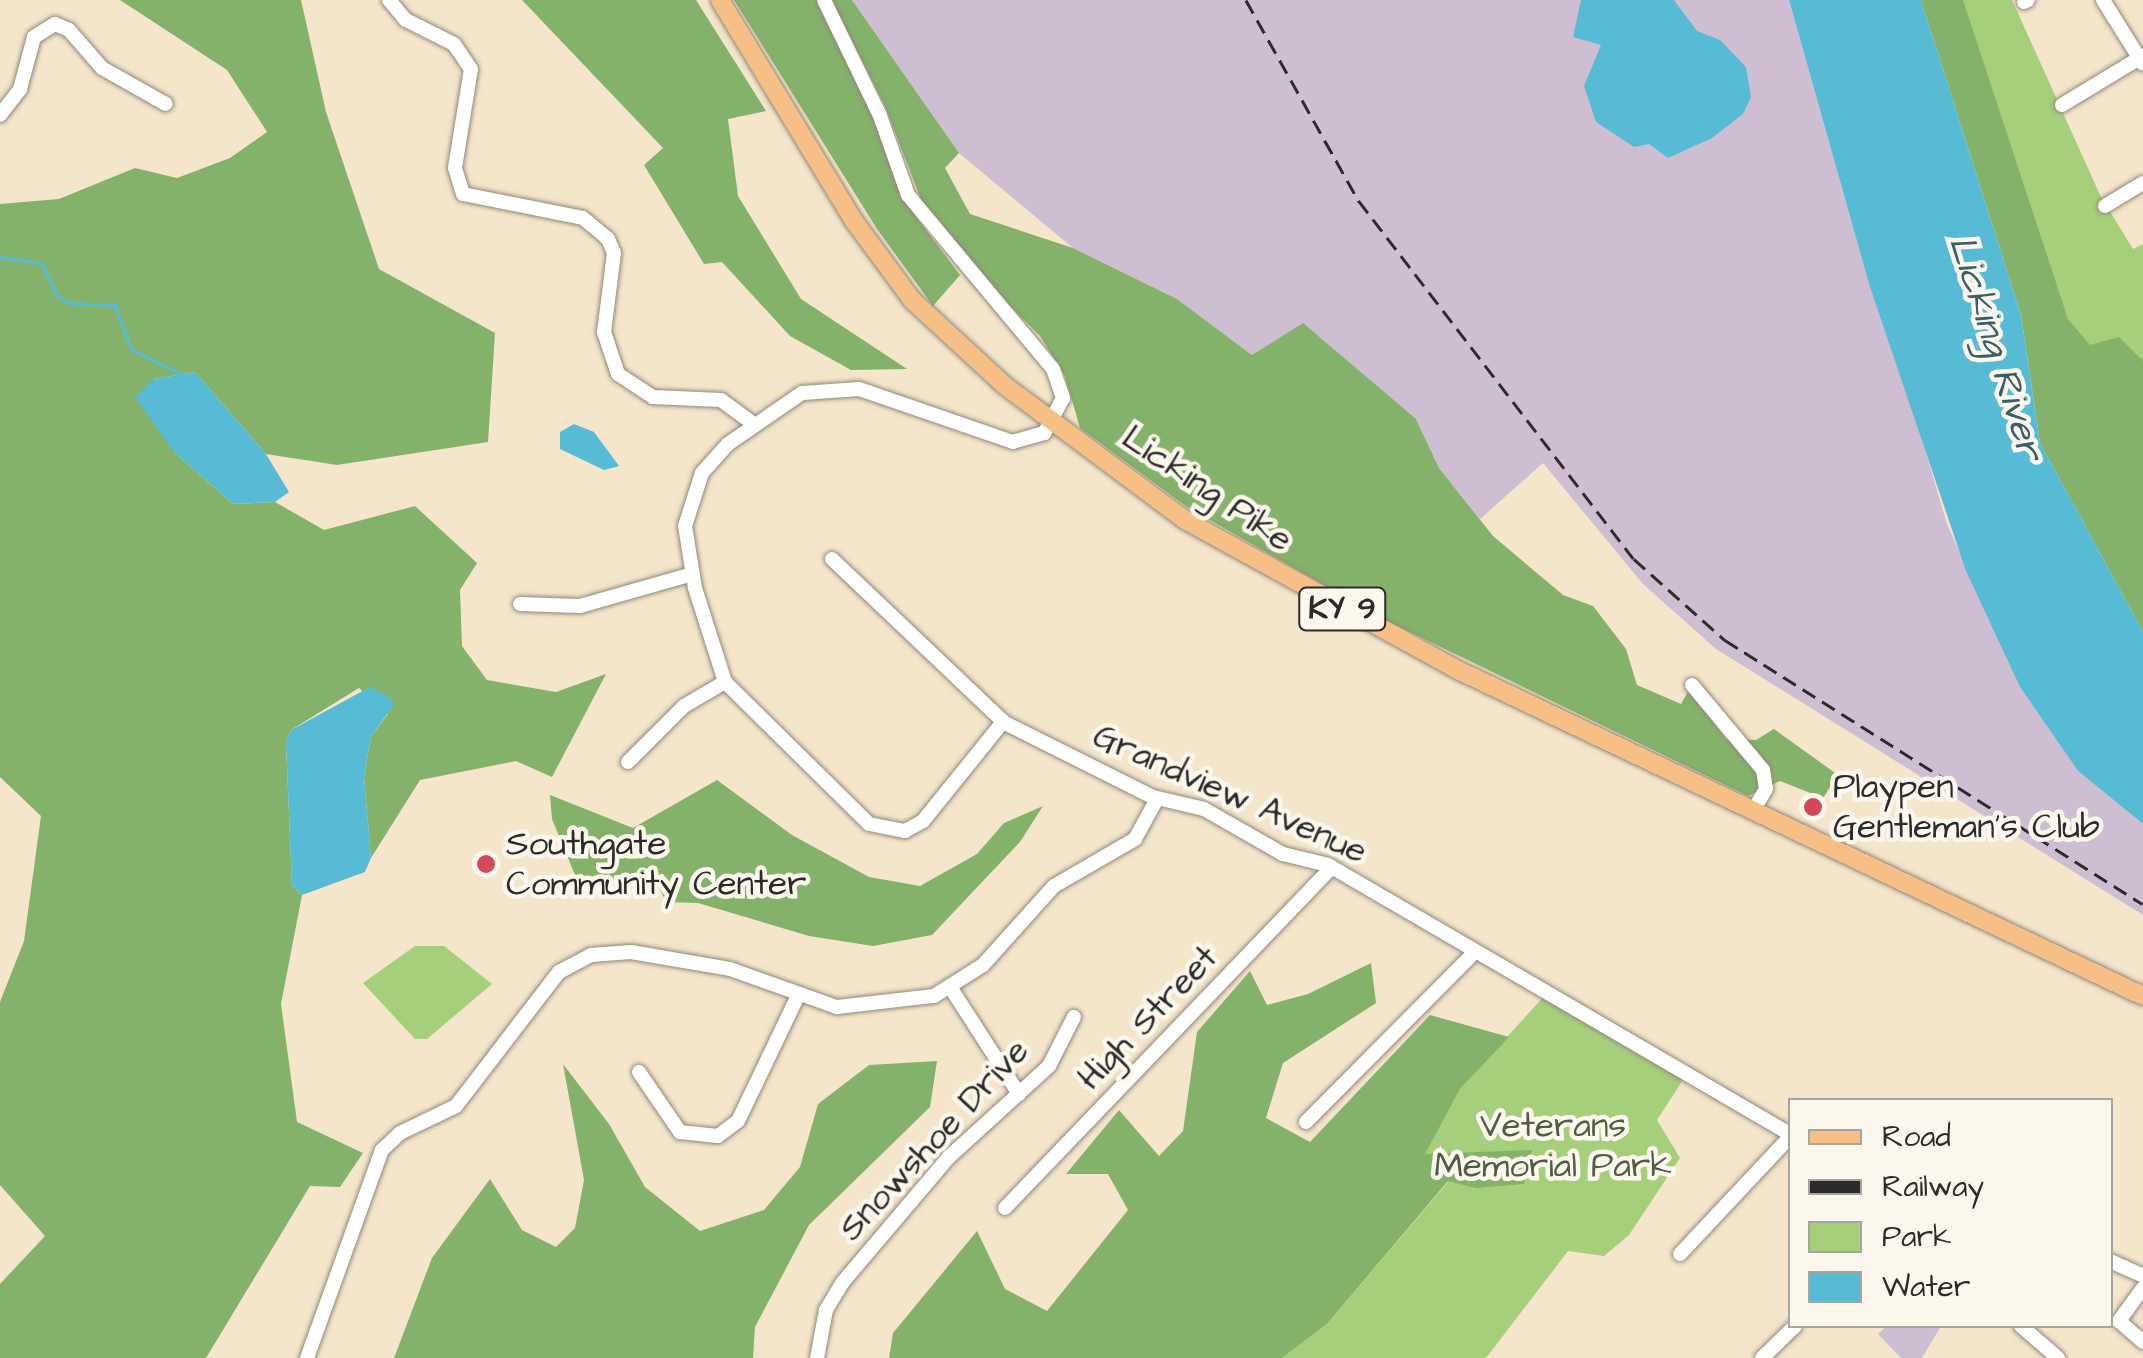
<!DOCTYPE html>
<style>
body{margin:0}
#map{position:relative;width:2143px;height:1358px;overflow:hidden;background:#f4e5cb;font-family:"Architects Daughter",sans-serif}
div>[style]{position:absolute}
.industrial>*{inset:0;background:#cebed2}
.green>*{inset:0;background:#a6cf7b}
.forest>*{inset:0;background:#84b26b}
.water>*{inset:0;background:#57bbd5}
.stream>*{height:2.5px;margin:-1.25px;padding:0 1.25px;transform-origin:1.25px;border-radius:1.25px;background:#57bbd5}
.roads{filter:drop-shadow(0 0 2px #90887b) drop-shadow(0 0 2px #90887b)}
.minor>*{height:14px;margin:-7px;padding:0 7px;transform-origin:7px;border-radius:7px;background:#fff}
.major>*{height:18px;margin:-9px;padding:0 9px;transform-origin:9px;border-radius:9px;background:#f5bf86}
.rail>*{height:2.5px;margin-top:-1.25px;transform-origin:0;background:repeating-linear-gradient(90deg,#2b2b2b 0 15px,transparent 0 23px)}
.dots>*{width:28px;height:28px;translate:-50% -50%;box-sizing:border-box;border:5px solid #fbf7ec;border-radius:50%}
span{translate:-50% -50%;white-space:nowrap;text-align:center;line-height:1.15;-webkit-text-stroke:9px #fbf7ec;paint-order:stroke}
.shield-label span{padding:2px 8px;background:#fbf7ec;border:2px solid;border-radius:8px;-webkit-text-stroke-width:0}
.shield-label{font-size:32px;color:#2b2b2b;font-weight:700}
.street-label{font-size:35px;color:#2b2b2b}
.poi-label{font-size:35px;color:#2b2b2b}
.left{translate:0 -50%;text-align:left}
.park-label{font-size:35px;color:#505c43}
.water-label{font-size:38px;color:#3a5d66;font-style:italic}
.legend{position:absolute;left:1788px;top:1098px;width:325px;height:230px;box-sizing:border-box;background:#fbf7ec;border:2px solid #a8a59f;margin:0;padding:12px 18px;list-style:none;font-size:30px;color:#2b2b2b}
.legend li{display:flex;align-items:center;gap:20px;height:50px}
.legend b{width:50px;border:2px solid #a8a59f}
</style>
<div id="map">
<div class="industrial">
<div style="clip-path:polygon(852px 0,1789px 0,1869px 284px,1890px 331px,1947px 524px,2020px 687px,2078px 771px,2143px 824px,2143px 915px,1716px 649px,1643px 584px,1543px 463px,1480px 519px,1439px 468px,1416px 419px,1252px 355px,1177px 299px,1073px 248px,959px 153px)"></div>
<div style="clip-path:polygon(1887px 1326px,1941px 1326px,1922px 1358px,1901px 1358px,1878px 1334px)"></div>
</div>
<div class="green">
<div style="clip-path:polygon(1921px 0,2012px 0,2101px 197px,2133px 249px,2143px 244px,2143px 632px)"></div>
<div style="clip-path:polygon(415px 946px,444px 946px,492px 984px,427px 1039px,415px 1039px,363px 983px)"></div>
<div style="clip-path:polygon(1546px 994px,1688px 1072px,1657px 1120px,1680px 1158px,1629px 1235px,1604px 1256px,1568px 1251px,1486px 1358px,1282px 1358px,1327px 1324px,1448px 1182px,1424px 1154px,1460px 1089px)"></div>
</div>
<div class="forest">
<div style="clip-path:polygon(120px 0,301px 0,326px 112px,379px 269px,495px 333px,488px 442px,337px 465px,266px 454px,195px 372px,154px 379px,174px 452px,233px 504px,275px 502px,324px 530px,415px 506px,477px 563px,460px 590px,462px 646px,487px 680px,556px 692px,606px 674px,552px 777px,516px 761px,420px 780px,371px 858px,364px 777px,371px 737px,388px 714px,359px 688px,291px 730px,286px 743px,292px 885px,302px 895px,281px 1004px,297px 1122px,363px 1153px,340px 1187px,310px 1186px,206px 1358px,0 1358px,0 1284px,45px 1236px,0 1185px,0 1002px,24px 941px,41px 816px,0 777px,0 204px,59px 199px,135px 168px,177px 178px,230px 158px,267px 132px,227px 70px)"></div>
<div style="clip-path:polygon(522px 0,696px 0,766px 111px,728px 119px,738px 196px,801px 299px,907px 369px,851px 370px,790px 336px,722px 262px,704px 264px,644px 165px,663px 148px)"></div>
<div style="clip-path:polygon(734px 0,818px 0,879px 126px,901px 197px,960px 275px,933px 306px,877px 229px)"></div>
<div style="clip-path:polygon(831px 0,852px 0,959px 153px,945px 168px,970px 214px,1073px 248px,1177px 299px,1252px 355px,1303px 323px,1416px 419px,1439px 468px,1493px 536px,1563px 595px,1593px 606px,1626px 649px,1637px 685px,1681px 704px,1689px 690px,1726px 739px,1756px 740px,1774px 729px,1838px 775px,1823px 798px,1780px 781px,1748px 796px,1385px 620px,1187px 507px,1080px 428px,1065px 376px,1040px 336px,932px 228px,885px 106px)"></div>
<div style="clip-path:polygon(1921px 0,1963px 0,2068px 319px,2090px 345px,2119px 337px,2143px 361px,2143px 632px,2040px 443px,2021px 315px)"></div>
<div style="clip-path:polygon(717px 780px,792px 835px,869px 877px,920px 886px,977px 854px,1004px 823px,1043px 806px,1020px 842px,932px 935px,873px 946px,809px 936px,698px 903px,666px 902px,659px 887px,640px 882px,575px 875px,552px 819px,550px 795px,633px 828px)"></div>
<div style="clip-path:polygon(1371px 963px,1376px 1003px,1283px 1063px,1266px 1118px,1310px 1142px,1430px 1015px,1509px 1037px,1460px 1089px,1425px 1154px,1532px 1150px,1524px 1184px,1476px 1188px,1448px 1181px,1327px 1324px,1282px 1358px,889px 1358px,893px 1333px,977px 1231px,1005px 1289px,1047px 1311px,1128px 1210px,1108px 1174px,1066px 1174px,1119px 1110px,1159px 1156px,1183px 1131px,1197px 1032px,1250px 971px,1267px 1005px,1308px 994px)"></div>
<div style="clip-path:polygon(937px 1061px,930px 1107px,809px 1225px,755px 1327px,753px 1358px,394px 1358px,432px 1258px,490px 1179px,522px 1230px,556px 1247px,575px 1228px,584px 1180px,563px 1064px,609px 1124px,645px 1187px,700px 1231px,764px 1210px,800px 1167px,818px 1104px,869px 1065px)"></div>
</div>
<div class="water">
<div style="clip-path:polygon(1581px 0,1674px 0,1697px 31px,1720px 40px,1746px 67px,1751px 97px,1743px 114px,1712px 138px,1668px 158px,1649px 144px,1634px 147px,1596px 122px,1584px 86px,1601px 45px,1573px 37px)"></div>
<div style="clip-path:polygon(1789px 0,1921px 0,2021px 315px,2040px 443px,2143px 632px,2143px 824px,2078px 771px,2020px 687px,1966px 571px,1869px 284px)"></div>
<div style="clip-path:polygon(195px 372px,266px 454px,289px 492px,275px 502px,233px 504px,174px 452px,135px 397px,154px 379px)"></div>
<div style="clip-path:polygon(574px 424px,594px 432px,619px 466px,604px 470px,560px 449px,560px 432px)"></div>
<div style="clip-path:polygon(370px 687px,391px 698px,393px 706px,371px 737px,364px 777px,371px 858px,365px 872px,302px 895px,292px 885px,286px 743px,291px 730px)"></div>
</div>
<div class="stream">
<div style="left:0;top:257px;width:42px;rotate:8.1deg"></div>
<div style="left:42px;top:263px;width:35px;rotate:65deg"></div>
<div style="left:57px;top:295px;width:14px;rotate:34deg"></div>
<div style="left:69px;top:303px;width:46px;rotate:2.5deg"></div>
<div style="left:115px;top:305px;width:48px;rotate:69.3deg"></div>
<div style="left:132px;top:350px;width:58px;rotate:25.7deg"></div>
</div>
<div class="roads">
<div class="minor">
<div style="left:389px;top:0;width:26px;rotate:50deg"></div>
<div style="left:406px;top:20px;width:54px;rotate:26.6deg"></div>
<div style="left:454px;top:44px;width:30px;rotate:56deg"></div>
<div style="left:471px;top:69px;width:100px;rotate:99.2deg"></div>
<div style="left:455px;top:168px;width:27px;rotate:73deg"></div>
<div style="left:463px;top:194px;width:122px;rotate:11.3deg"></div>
<div style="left:583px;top:218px;width:33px;rotate:40deg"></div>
<div style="left:608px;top:239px;width:15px;rotate:67deg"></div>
<div style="left:614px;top:253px;width:80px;rotate:97.2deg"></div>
<div style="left:604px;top:332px;width:44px;rotate:71.6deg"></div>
<div style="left:618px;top:374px;width:42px;rotate:33.3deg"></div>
<div style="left:653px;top:397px;width:68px;rotate:2.5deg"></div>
<div style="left:721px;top:400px;width:42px;rotate:36.3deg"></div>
<div style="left:824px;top:0;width:129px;rotate:64.2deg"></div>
<div style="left:880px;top:116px;width:84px;rotate:70.5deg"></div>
<div style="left:908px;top:195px;width:226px;rotate:50.2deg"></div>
<div style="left:1053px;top:369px;width:31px;rotate:71deg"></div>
<div style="left:1063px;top:398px;width:40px;rotate:118deg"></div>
<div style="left:1044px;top:433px;width:32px;rotate:164deg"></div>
<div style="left:1013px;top:442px;width:163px;rotate:-161deg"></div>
<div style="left:859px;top:389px;width:57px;rotate:176deg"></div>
<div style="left:802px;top:393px;width:90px;rotate:145.4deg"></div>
<div style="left:728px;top:444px;width:39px;rotate:132deg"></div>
<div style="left:702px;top:473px;width:56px;rotate:107.8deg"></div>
<div style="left:685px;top:526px;width:63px;rotate:80.8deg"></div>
<div style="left:695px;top:588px;width:99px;rotate:72.3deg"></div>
<div style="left:725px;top:682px;width:202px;rotate:44.6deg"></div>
<div style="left:869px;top:824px;width:37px;rotate:11deg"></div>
<div style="left:905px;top:831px;width:21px;rotate:-29deg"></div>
<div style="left:923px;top:821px;width:127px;rotate:-51.1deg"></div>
<div style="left:2103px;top:0;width:75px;rotate:58deg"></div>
<div style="left:2024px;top:2px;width:4px;rotate:-27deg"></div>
<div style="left:2062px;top:105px;width:95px;rotate:-31.2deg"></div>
<div style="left:0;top:115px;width:33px;rotate:-52deg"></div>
<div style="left:20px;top:89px;width:54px;rotate:-74.9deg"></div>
<div style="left:34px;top:37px;width:25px;rotate:-32deg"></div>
<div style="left:55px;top:24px;width:15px;rotate:23deg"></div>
<div style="left:69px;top:30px;width:50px;rotate:49deg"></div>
<div style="left:102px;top:68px;width:73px;rotate:29.4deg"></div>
<div style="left:2105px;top:206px;width:44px;rotate:-31.2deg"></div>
<div style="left:832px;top:559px;width:238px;rotate:43.5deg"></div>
<div style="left:1005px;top:723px;width:165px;rotate:26.6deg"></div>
<div style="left:1153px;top:797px;width:52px;rotate:13.2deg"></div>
<div style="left:1204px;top:809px;width:91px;rotate:29.7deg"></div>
<div style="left:1283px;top:854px;width:46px;rotate:13.7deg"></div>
<div style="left:1328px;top:865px;width:535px;rotate:30.21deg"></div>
<div style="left:520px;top:604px;width:60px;rotate:1.9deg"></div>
<div style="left:580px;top:606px;width:116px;rotate:-15.9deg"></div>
<div style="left:1692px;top:685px;width:111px;rotate:50.1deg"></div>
<div style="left:1763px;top:770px;width:19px;rotate:81deg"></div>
<div style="left:1766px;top:789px;width:26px;rotate:121deg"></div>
<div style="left:628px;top:762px;width:79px;rotate:-45deg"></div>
<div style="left:684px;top:706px;width:48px;rotate:-30.3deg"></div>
<div style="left:952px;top:990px;width:124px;rotate:57.2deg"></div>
<div style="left:639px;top:1072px;width:73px;rotate:55.7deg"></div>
<div style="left:680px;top:1132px;width:38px;rotate:6deg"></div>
<div style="left:718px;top:1136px;width:25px;rotate:-37deg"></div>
<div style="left:738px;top:1121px;width:139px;rotate:-64.4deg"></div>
<div style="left:1306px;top:1122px;width:238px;rotate:-45.2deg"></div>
<div style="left:1005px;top:1208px;width:472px;rotate:-46.2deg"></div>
<div style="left:1680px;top:1254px;width:161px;rotate:-46.8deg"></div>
<div style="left:2110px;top:1261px;width:36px;rotate:24deg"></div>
<div style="left:2143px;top:1288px;width:41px;rotate:126deg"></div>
<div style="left:2119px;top:1321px;width:32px;rotate:41deg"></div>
<div style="left:2021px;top:1326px;width:49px;rotate:40.9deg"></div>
<div style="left:307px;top:1358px;width:221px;rotate:-70.2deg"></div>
<div style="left:382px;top:1150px;width:25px;rotate:-43deg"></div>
<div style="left:400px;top:1133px;width:62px;rotate:-25.7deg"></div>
<div style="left:456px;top:1106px;width:169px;rotate:-52.5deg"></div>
<div style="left:559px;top:972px;width:36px;rotate:-28deg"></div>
<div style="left:591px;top:955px;width:40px;rotate:-4.3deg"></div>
<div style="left:631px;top:952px;width:100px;rotate:9.7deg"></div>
<div style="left:730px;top:969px;width:114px;rotate:19.6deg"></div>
<div style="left:837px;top:1007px;width:98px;rotate:-6.5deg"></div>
<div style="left:934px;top:996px;width:58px;rotate:-32.3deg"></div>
<div style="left:983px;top:965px;width:106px;rotate:-48.1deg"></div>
<div style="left:1054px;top:886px;width:94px;rotate:-30.1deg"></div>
<div style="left:1135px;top:839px;width:46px;rotate:-61.2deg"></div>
<div style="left:817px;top:1358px;width:49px;rotate:-79.4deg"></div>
<div style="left:826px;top:1310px;width:33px;rotate:-59deg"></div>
<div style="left:843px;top:1282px;width:164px;rotate:-49.7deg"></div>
<div style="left:949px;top:1157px;width:135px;rotate:-42.3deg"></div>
<div style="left:1049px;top:1066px;width:55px;rotate:-63deg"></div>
<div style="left:1762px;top:1358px;width:46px;rotate:-44.1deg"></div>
</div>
<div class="major">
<div style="left:720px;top:0;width:258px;rotate:58.8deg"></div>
<div style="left:854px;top:221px;width:98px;rotate:53.7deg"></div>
<div style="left:912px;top:300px;width:125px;rotate:42.7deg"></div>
<div style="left:1004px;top:385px;width:226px;rotate:36.7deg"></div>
<div style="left:1185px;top:520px;width:314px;rotate:28.8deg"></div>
<div style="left:1460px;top:671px;width:756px;rotate:25.45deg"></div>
</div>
</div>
<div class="rail">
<div style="left:1246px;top:0;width:231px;rotate:60.7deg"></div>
<div style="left:1359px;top:201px;width:451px;rotate:52.5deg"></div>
<div style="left:1634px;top:559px;width:122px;rotate:41.7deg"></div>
<div style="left:1725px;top:640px;width:494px;rotate:32.3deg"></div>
</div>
<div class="dots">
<div style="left:1813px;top:807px;background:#d1495b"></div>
<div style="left:486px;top:864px;background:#d1495b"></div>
</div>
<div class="shield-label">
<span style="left:1342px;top:609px">KY 9</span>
</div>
<div class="street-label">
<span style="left:1207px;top:489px;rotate:34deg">Licking Pike</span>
<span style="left:1230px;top:794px;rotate:24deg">Grandview Avenue</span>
<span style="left:1148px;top:1018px;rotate:-46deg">High Street</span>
<span style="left:934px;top:1140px;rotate:-47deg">Snowshoe Drive</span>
</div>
<div class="poi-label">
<span class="left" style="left:1833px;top:807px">Playpen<br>Gentleman's Club</span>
<span class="left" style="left:506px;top:864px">Southgate<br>Community Center</span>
</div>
<div class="park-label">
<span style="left:1553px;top:1146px">Veterans<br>Memorial Park</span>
</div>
<div class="water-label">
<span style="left:1995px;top:348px;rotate:72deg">Licking River</span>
</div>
<ul class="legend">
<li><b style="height:12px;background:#f5bf86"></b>Road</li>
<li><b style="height:12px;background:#2b2b2b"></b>Railway</li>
<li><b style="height:28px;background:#a6cf7b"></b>Park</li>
<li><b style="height:28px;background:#57bbd5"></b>Water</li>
</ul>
</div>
